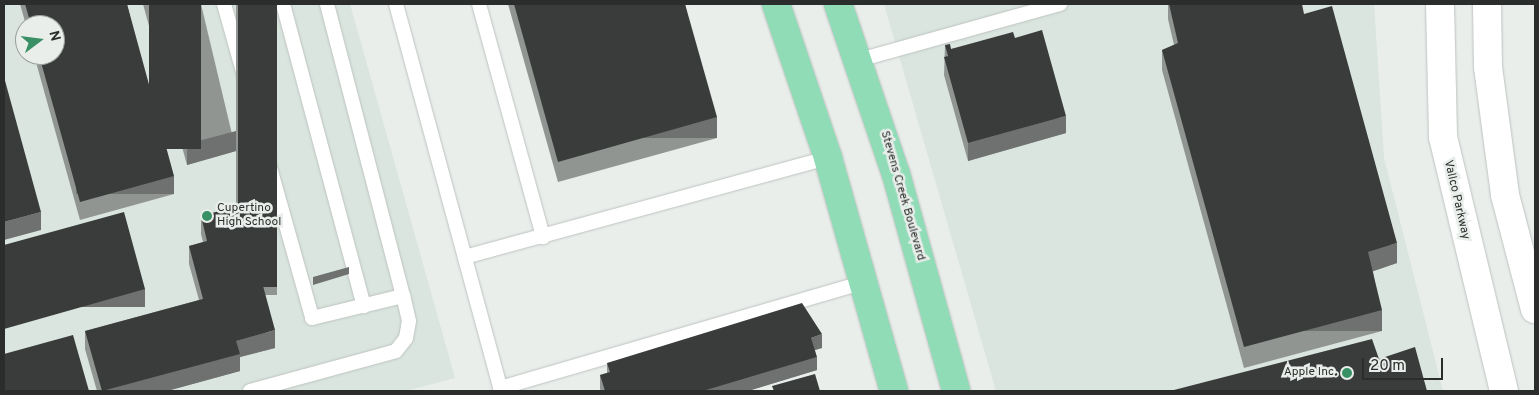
<!DOCTYPE html>
<style>
body{margin:0}
#map{position:relative;width:1539px;height:395px;overflow:hidden;background:#e9eeeb;font-family:Overpass,sans-serif}
div>[style]{position:absolute}
.built>*{inset:0;background:#d9e5de}
.roads{filter:drop-shadow(0 0 1px #bec3c0) drop-shadow(0 0 1px #bec3c0)}
.service>*{height:14px;margin:-7px;padding:0 7px;transform-origin:7px;border-radius:7px;background:#fff}
.secondary>*{height:28px;margin:-14px;padding:0 14px;transform-origin:14px;border-radius:14px;background:#fff}
.primary>*{height:28px;margin:-14px;padding:0 14px;transform-origin:14px;border-radius:14px;background:#90dcb7}
.wall>*{inset:0;background:#919592;transform-origin:0 0}
.shaded-wall>*{inset:0;background:#6e716f;transform-origin:0 0}
.building>*{inset:0;background:#393c3a;transform-origin:0 0}
.dots>*{width:14px;height:14px;translate:-50% -50%;box-sizing:border-box;border:2px solid #e9eeeb;border-radius:50%}
span{translate:-50% -50%;white-space:nowrap;text-align:center;line-height:1.15;-webkit-text-stroke:5px #e9eeeb;paint-order:stroke}
.street-label{font-size:12px;color:#2b2d2c}
.poi-label{font-size:12px;color:#2b2d2c}
.left{translate:0 -50%;text-align:left}
.right{translate:-100% -50%;text-align:right}
.frame{position:absolute;inset:0;border:5px solid #2b2d2c;pointer-events:none}
.north{position:absolute;left:15px;top:15px;width:50px;height:50px;box-sizing:border-box;background:#e9eeeb;border:1px solid #9da19f;border-radius:50%;rotate:75deg;font-size:14px;font-weight:700;line-height:20px;text-align:center;color:#2b2d2c}
.north::after{content:'';display:block;margin:auto;width:18px;height:22px;background:#399064;clip-path:polygon(50% 0,100% 100%,50% 72%,0 100%)}
.scale{position:absolute;left:1362px;top:358px;width:81px;height:22px;box-sizing:border-box;border:2px solid #2b2d2c;border-top:0;padding-left:6px;font-size:15px;line-height:18px;white-space:nowrap;color:#2b2d2c;-webkit-text-stroke:4px #e9eeeb;paint-order:stroke}
</style>
<div id="map">
<div class="built">
<div style="clip-path:polygon(evenodd,4px 4px,350px 4px,455px 378px,406px 391px,4px 391px,4px 4px,25px 25px,55px 25px,55px 55px,25px 55px,25px 25px)"></div>
<div style="clip-path:polygon(884px 4px,1374px 4px,1384px 158px,1443px 391px,996px 391px)"></div>
</div>
<div class="roads">
<div class="service">
<div style="left:224px;top:4px;width:326px;rotate:74.3deg"></div>
<div style="left:312px;top:318px;width:94px;rotate:-13.6deg"></div>
<div style="left:283px;top:4px;width:313px;rotate:75deg"></div>
<div style="left:396px;top:4px;width:398px;rotate:74.8deg"></div>
<div style="left:500px;top:388px;width:380px;rotate:-16.2deg"></div>
<div style="left:479px;top:4px;width:242px;rotate:74.6deg"></div>
<div style="left:859px;top:60px;width:209px;rotate:-15.6deg"></div>
<div style="left:465px;top:257px;width:376px;rotate:-15.3deg"></div>
<div style="left:250px;top:391px;width:151px;rotate:-15.3deg"></div>
<div style="left:396px;top:351px;width:16px;rotate:-52deg"></div>
<div style="left:406px;top:338px;width:17px;rotate:-80deg"></div>
<div style="left:409px;top:321px;width:26px;rotate:-103deg"></div>
<div style="left:403px;top:296px;width:302px;rotate:-104.6deg"></div>
</div>
<div class="secondary">
<div style="left:1440px;top:4px;width:133px;rotate:88.7deg"></div>
<div style="left:1443px;top:137px;width:261px;rotate:76.5deg"></div>
<div style="left:1487px;top:4px;width:63px;rotate:89.1deg"></div>
<div style="left:1488px;top:67px;width:129px;rotate:82.4deg"></div>
<div style="left:1505px;top:195px;width:118px;rotate:75.3deg"></div>
</div>
<div class="primary">
<div style="left:776px;top:4px;width:163px;rotate:71.3deg"></div>
<div style="left:828px;top:158px;width:242px;rotate:74.2deg"></div>
<div style="left:838px;top:4px;width:180px;rotate:71.2deg"></div>
<div style="left:896px;top:174px;width:225px;rotate:74.5deg"></div>
</div>
</div>
<div class="wall">
<div style="clip-path:polygon(20px 4px,127px 4px,174px 194px,80px 220px,34px 55px,55px 55px,55px 25px,26px 25px)"></div>
<div style="clip-path:polygon(143px 4px,201px 4px,236px 151px,187px 165px)"></div>
<div style="left:236px;top:4px;width:41px;height:291px"></div>
<div style="clip-path:polygon(508px 4px,685px 4px,717px 138px,558px 182px)"></div>
<div style="clip-path:polygon(1168px 4px,1304px 14px,1397px 263px,1373px 271px,1382px 331px,1244px 368px,1162px 70px,1162px 50px,1174px 45px,1168px 19px)"></div>
<div style="clip-path:polygon(1015px 38px,1066px 133px,968px 161px,944px 75px,945px 45px,951px 49px)"></div>
<div style="clip-path:polygon(201px 216px,275px 348px,240px 357px,240px 371px,167px 391px,97px 391px,85px 349px,85px 331px,199px 300px,189px 264px,189px 246px,203px 242px,201px 234px)"></div>
<div style="clip-path:polygon(822px 348px,815px 350px,817px 370px,748px 391px,601px 391px,600px 389px,600px 375px,607px 373px,607px 363px)"></div>
</div>
<div class="shaded-wall">
<div style="clip-path:polygon(1066px 116px,1066px 133px,968px 161px,968px 143px)"></div>
<div style="left:717px;top:117px;width:21px;height:165px;rotate:90deg"></div>
<div style="clip-path:polygon(236px 131px,236px 151px,187px 165px,187px 144px)"></div>
<div style="left:174px;top:176px;width:18px;height:98px;rotate:90deg"></div>
<div style="clip-path:polygon(41px 212px,41px 230px,4px 240px,4px 222px)"></div>
<div style="clip-path:polygon(1397px 243px,1397px 263px,1368px 273px,1368px 252px)"></div>
<div style="clip-path:polygon(349px 267px,349px 274px,313px 285px,313px 277px)"></div>
<div style="left:145px;top:289px;width:18px;height:147px;rotate:90deg"></div>
<div style="left:1382px;top:310px;width:21px;height:143px;rotate:90deg"></div>
<div style="clip-path:polygon(275px 330px,275px 348px,240px 357px,240px 371px,167px 391px,102px 391px,236px 341px)"></div>
<div style="clip-path:polygon(822px 334px,822px 348px,811px 351px,811px 338px)"></div>
<div style="clip-path:polygon(817px 357px,817px 370px,748px 391px,703px 391px)"></div>
</div>
<div class="building">
<div style="clip-path:polygon(25px 4px,127px 4px,174px 176px,80px 202px,39px 55px,55px 55px,55px 25px,31px 25px)"></div>
<div style="left:149px;top:4px;width:52px;height:145px"></div>
<div style="left:238px;top:4px;width:39px;height:283px"></div>
<div style="clip-path:polygon(514px 4px,685px 4px,717px 117px,558px 162px)"></div>
<div style="clip-path:polygon(1169px 4px,1302px 4px,1304px 14px,1332px 6px,1397px 243px,1368px 252px,1382px 310px,1244px 347px,1162px 50px,1178px 43px)"></div>
<div style="clip-path:polygon(1042px 30px,1066px 116px,968px 143px,944px 57px,948px 56px,945px 45px,950px 44px,951px 49px,1013px 32px,1015px 38px)"></div>
<div style="clip-path:polygon(4px 77px,41px 212px,4px 222px)"></div>
<div style="clip-path:polygon(241px 205px,275px 330px,236px 341px,240px 354px,102px 391px,85px 331px,203px 299px,189px 246px,207px 241px,201px 216px)"></div>
<div style="clip-path:polygon(124px 212px,145px 289px,4px 329px,4px 245px)"></div>
<div style="clip-path:polygon(802px 303px,822px 334px,811px 338px,817px 357px,703px 391px,605px 391px,600px 375px,610px 372px,607px 363px)"></div>
<div style="clip-path:polygon(73px 335px,89px 391px,4px 391px,4px 354px)"></div>
<div style="clip-path:polygon(1372px 339px,1379px 359px,1415px 347px,1427px 391px,1170px 391px)"></div>
<div style="clip-path:polygon(815px 374px,820px 391px,774px 391px,772px 386px)"></div>
</div>
<div class="dots">
<div style="left:207px;top:216px;background:#399064"></div>
<div style="left:1347px;top:373px;background:#399064"></div>
</div>
<div class="street-label">
<span style="left:902px;top:196px;rotate:74deg">Stevens Creek Boulevard</span>
<span style="left:1456px;top:200px;rotate:77deg">Vallco Parkway</span>
</div>
<div class="poi-label">
<span class="left" style="left:217px;top:216px">Cupertino<br>High School</span>
<span class="right" style="left:1337px;top:373px">Apple Inc.</span>
</div>
<div class="frame"></div>
<div class="north">N</div>
<div class="scale">20 m</div>
</div>
